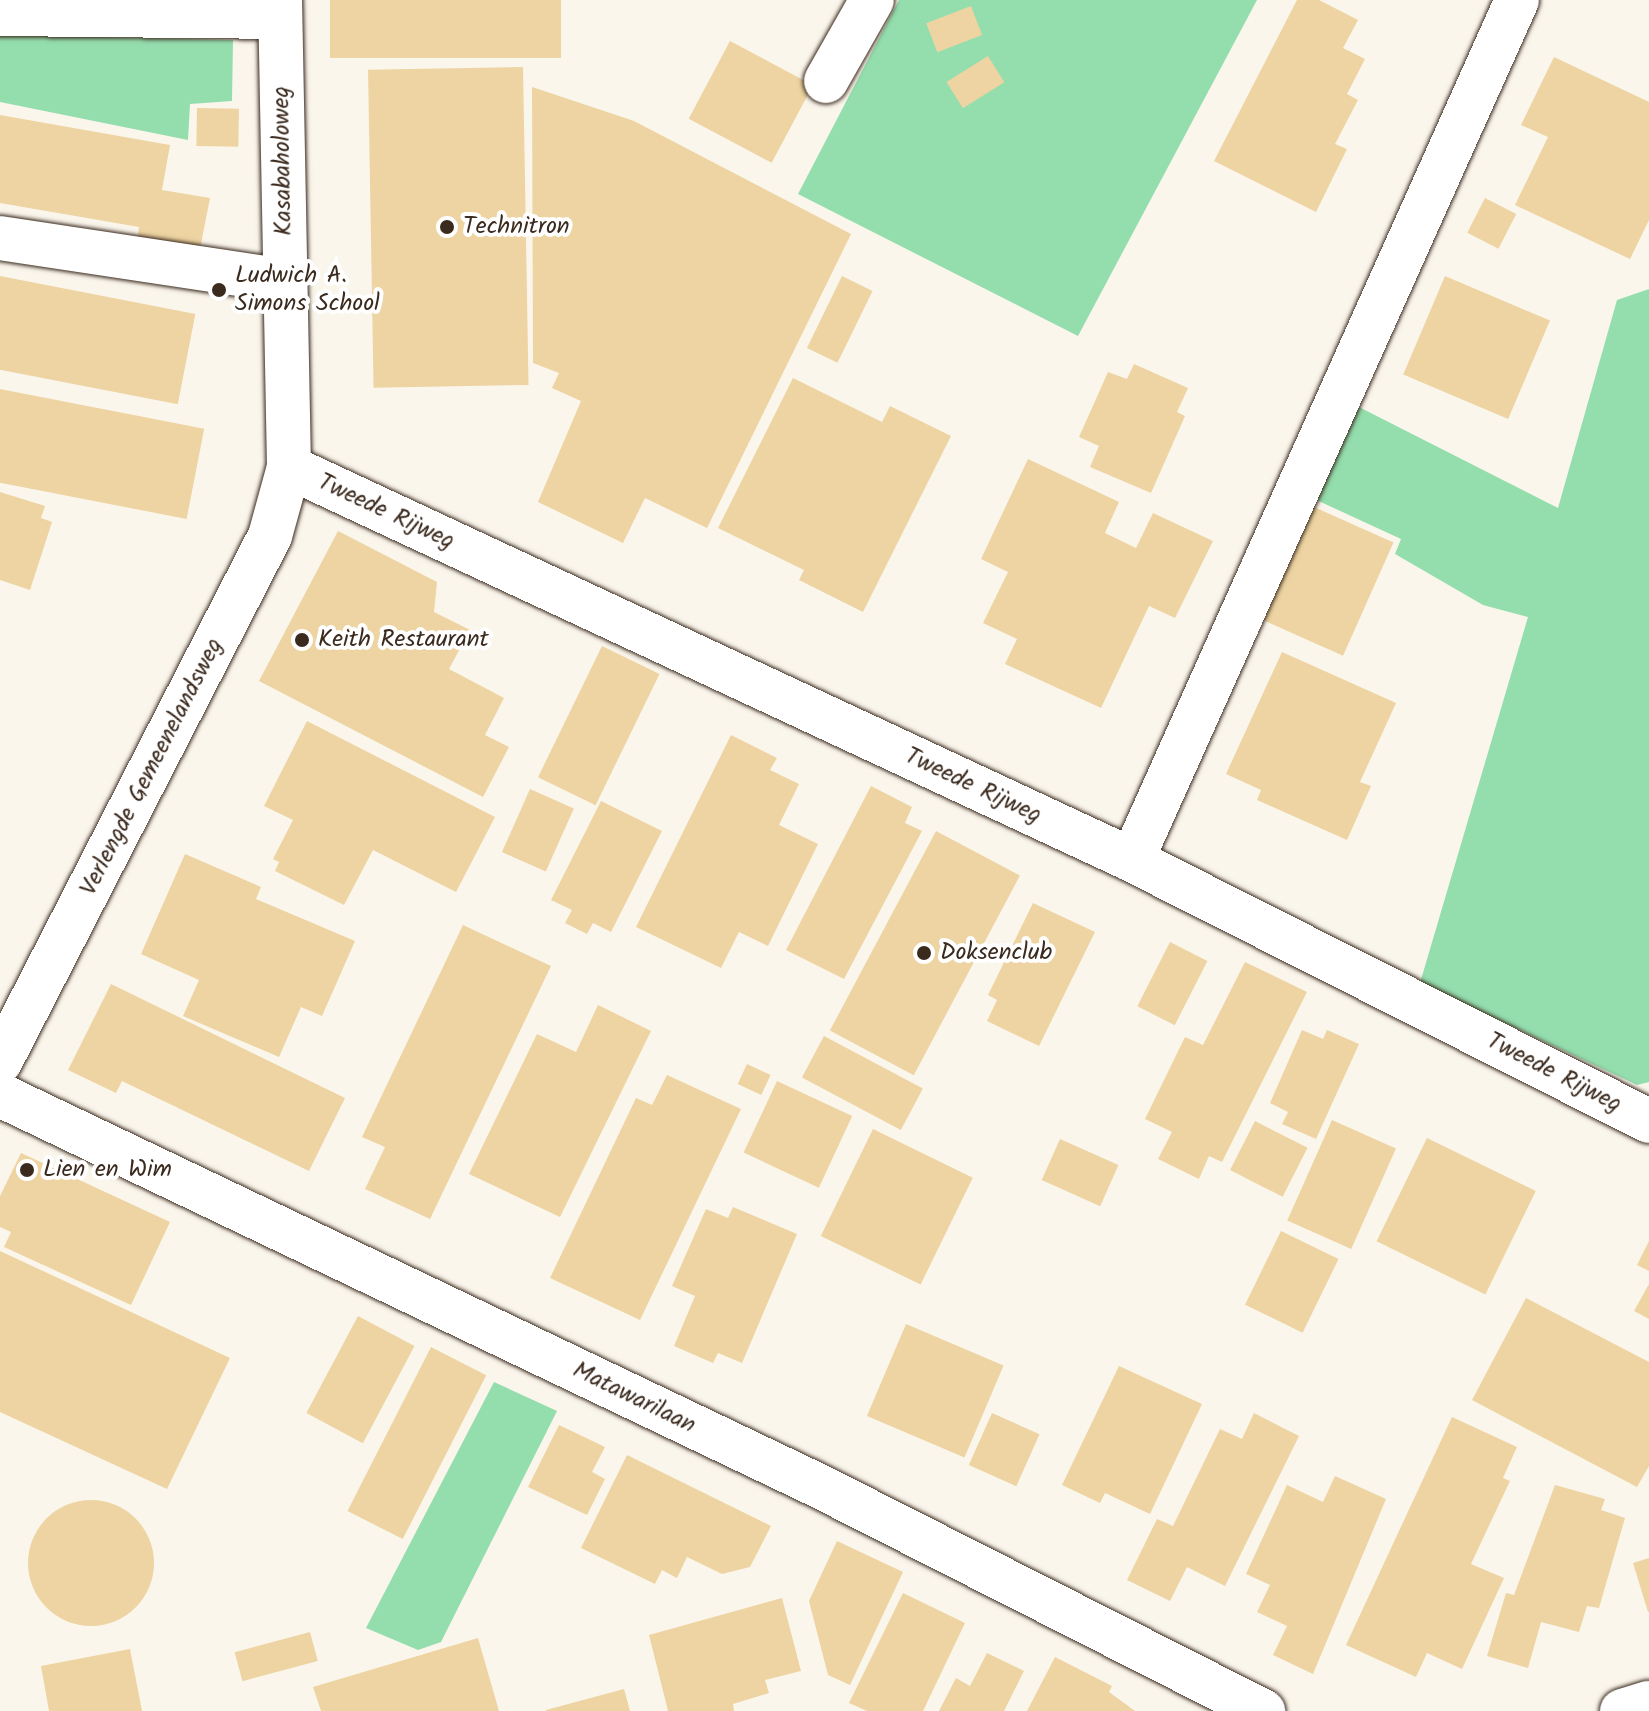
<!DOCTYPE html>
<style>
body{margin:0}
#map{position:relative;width:1649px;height:1711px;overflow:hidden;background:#fbf6ec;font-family:Kalam,sans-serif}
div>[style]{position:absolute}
.green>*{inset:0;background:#94ddad}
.building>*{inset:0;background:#edd4a2;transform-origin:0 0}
.round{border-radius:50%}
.roads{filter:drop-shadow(0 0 2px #3b2a1e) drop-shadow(0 0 2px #3b2a1e)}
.minor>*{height:44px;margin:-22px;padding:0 22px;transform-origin:22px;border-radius:22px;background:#fff}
.dots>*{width:22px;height:22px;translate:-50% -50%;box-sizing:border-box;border:4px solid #fff;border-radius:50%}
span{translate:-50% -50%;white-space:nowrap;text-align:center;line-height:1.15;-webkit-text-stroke:8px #fff;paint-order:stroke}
.street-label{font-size:24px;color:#3b2a1e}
.poi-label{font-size:24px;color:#3b2a1e}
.left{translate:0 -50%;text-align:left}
</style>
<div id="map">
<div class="green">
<div style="clip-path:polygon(899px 0,1257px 0,1078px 336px,798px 194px)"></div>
<div style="clip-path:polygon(0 35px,233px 40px,232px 101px,190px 104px,188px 140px,0 102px)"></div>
<div style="clip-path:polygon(1649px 289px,1649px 1082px,1637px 1085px,1420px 983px,1528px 617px,1483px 605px,1395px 554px,1401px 539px,1310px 497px,1355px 405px,1558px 508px,1617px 300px)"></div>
<div style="clip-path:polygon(494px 1382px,557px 1411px,441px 1642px,418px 1650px,366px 1628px)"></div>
</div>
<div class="building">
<div style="left:330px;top:0;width:231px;height:58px"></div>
<div style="clip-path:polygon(1297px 0,1319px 0,1358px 20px,1343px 48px,1365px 59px,1347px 94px,1358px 100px,1335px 144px,1347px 149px,1316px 212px,1214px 161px)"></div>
<div style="left:971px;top:6px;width:31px;height:48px;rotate:69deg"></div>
<div style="left:730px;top:41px;width:94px;height:88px;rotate:28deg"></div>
<div style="left:988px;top:56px;width:31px;height:49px;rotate:58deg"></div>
<div style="clip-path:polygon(1554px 57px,1649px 102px,1649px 220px,1630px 259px,1515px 205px,1548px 137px,1521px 125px)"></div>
<div style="left:523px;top:67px;width:318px;height:155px;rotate:89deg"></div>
<div style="clip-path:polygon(532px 87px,634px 121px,851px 234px,707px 528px,645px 498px,623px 543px,538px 502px,581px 401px,552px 388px,559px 373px,533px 363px)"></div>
<div style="left:197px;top:108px;width:42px;height:38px;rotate:1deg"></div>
<div style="clip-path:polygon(0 115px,170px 145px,162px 190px,210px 198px,199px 254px,136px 256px,139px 227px,0 203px)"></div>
<div style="left:1485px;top:198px;width:35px;height:39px;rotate:27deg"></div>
<div style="left:0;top:276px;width:199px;height:92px;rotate:11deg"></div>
<div style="left:842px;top:276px;width:34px;height:80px;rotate:26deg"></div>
<div style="left:1445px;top:276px;width:114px;height:107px;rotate:23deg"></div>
<div style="clip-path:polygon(1134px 364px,1188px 388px,1177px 412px,1185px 416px,1151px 493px,1090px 467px,1099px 446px,1079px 437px,1108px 372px,1127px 379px)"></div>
<div style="clip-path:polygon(793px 378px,882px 422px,890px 406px,951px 436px,863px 612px,799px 580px,804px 570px,718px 528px)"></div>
<div style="left:0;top:389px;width:208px;height:92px;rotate:11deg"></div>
<div style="clip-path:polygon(1028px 459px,1119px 502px,1105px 533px,1136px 548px,1153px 513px,1213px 541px,1175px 618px,1149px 606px,1101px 708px,1005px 664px,1017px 639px,983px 623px,1008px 572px,981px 559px)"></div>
<div style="clip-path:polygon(0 492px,45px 506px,41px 518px,52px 522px,30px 590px,0 580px)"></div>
<div style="left:1314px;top:507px;width:87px;height:124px;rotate:24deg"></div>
<div style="clip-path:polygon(338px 531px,437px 582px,434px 612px,470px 630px,449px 669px,504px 698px,485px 735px,509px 747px,483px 797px,259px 681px)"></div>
<div style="left:602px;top:646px;width:64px;height:146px;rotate:26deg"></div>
<div style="clip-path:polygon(1282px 652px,1396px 703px,1360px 782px,1371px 786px,1347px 840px,1257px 800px,1261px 790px,1226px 774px)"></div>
<div style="clip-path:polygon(307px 721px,495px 817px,456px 892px,373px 850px,344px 905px,275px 871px,279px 862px,273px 859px,293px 820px,264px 806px)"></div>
<div style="clip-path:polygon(731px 735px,777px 758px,770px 770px,799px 784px,779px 825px,818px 844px,768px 946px,739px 932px,721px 968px,636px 927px)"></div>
<div style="clip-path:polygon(871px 786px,912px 807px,905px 823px,922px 831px,844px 979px,786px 950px)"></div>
<div style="left:530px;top:789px;width:48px;height:69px;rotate:24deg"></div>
<div style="clip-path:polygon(601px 801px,662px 831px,611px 932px,593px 923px,587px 934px,565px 923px,572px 910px,551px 900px)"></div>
<div style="left:936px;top:831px;width:95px;height:226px;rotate:28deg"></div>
<div style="clip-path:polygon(185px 854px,261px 887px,256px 899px,355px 941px,322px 1016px,301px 1007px,279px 1057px,183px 1016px,199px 980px,141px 954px)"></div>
<div style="clip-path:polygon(1033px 903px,1095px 932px,1039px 1046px,987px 1021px,997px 1000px,988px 995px)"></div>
<div style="clip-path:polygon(463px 925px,551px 966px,430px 1219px,365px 1189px,385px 1147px,362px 1137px)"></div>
<div style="left:1170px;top:942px;width:42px;height:72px;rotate:27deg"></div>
<div style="clip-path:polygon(1245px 962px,1307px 992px,1222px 1162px,1209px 1156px,1199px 1179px,1158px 1159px,1172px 1132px,1145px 1119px,1185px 1037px,1203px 1045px)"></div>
<div style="clip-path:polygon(111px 984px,345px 1098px,309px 1171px,122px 1081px,116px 1093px,68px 1070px)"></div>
<div style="clip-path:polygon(598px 1005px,651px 1031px,560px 1217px,469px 1174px,537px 1034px,576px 1052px)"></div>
<div style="clip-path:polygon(1302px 1030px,1323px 1039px,1327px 1030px,1359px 1044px,1316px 1139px,1282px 1124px,1288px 1112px,1270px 1103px)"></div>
<div style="left:824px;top:1036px;width:112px;height:47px;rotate:28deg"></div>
<div style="left:747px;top:1064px;width:26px;height:22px;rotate:25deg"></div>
<div style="clip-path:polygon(667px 1075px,741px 1109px,640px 1320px,550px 1278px,636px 1098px,652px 1105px)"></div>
<div style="left:777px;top:1081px;width:83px;height:79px;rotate:25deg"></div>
<div style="left:1332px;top:1120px;width:70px;height:110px;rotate:24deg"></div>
<div style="left:1255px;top:1121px;width:59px;height:55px;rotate:27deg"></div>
<div style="left:873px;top:1129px;width:111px;height:119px;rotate:26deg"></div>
<div style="left:1427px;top:1138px;width:121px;height:115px;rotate:26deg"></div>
<div style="left:1060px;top:1139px;width:64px;height:45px;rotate:24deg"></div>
<div style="clip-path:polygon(21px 1153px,170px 1222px,131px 1305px,4px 1247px,11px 1232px,0 1227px,0 1196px)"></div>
<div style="clip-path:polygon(733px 1207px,797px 1234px,742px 1363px,718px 1353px,713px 1363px,674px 1346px,695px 1296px,672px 1286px,706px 1209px,728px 1218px)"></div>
<div style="left:1281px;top:1231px;width:64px;height:82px;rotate:26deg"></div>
<div style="clip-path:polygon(1649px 1241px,1649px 1271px,1637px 1265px)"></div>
<div style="clip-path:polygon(0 1251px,230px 1358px,167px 1489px,0 1412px)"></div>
<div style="clip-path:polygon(1649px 1284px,1649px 1319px,1634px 1311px)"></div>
<div style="clip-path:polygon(1526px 1298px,1649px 1362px,1649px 1466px,1637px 1487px,1472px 1400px)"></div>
<div style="left:358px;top:1316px;width:64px;height:110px;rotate:28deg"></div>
<div style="left:906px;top:1324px;width:106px;height:100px;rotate:23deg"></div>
<div style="left:431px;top:1347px;width:62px;height:184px;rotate:27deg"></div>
<div style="clip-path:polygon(1119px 1366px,1202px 1404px,1150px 1514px,1105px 1493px,1100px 1503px,1062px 1485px)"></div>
<div style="left:992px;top:1413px;width:52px;height:57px;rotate:24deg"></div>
<div style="clip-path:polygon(1254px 1413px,1299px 1436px,1225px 1586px,1187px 1567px,1170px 1601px,1127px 1580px,1157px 1519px,1173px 1526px,1220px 1429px,1242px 1439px)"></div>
<div style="clip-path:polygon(1452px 1417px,1517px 1447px,1503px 1478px,1510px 1481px,1471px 1564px,1504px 1578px,1462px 1669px,1427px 1653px,1416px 1677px,1346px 1645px)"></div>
<div style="clip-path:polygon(559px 1425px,605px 1447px,592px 1472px,605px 1479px,587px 1515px,528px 1487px)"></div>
<div style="clip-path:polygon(627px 1455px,771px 1526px,750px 1567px,722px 1574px,687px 1557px,677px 1578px,662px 1570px,655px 1584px,581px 1548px)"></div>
<div style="clip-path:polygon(1335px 1476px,1386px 1499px,1313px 1674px,1273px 1655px,1287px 1626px,1257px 1612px,1270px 1585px,1246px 1574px,1287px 1485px,1323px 1502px)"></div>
<div style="clip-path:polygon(1555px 1485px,1605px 1499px,1601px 1510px,1625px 1518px,1599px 1608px,1587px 1606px,1579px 1632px,1541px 1622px,1528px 1668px,1487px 1656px,1506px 1593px,1514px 1595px)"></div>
<div class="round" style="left:28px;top:1500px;width:126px;height:126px"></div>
<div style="clip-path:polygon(837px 1541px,903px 1572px,850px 1685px,828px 1675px,809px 1601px)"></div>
<div style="clip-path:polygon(1649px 1558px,1649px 1612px,1648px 1612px,1633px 1563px)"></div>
<div style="clip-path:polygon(903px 1593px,965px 1623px,923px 1711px,867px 1711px,849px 1703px)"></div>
<div style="clip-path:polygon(782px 1598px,801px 1671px,765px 1680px,769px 1693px,733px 1704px,734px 1711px,668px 1711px,649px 1635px)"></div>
<div style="left:310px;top:1632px;width:30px;height:78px;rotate:75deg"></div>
<div style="clip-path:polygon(478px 1638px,499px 1711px,321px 1711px,313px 1687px)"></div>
<div style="clip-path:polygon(130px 1649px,142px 1711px,49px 1711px,41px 1666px)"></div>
<div style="clip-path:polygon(987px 1653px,1024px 1671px,1004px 1711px,939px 1711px,956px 1678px,970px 1686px)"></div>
<div style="clip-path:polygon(1055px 1657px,1112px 1686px,1109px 1692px,1135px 1711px,1027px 1711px)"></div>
<div style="clip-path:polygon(624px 1689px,630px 1711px,546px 1711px,546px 1710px)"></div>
</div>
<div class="roads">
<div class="minor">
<div style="left:0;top:14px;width:280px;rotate:0.6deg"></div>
<div style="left:826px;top:81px;width:93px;rotate:-60.4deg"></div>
<div style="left:0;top:238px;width:288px;rotate:8.6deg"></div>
<div style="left:289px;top:467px;width:930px;rotate:24.99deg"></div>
<div style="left:1132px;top:860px;width:579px;rotate:26.79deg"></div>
<div style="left:1132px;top:860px;width:942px;rotate:-65.88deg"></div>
<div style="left:0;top:1062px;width:591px;rotate:-62.83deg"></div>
<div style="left:270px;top:536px;width:72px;rotate:-74.6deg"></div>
<div style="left:289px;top:467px;width:467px;rotate:-91.1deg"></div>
<div style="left:0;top:1095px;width:910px;rotate:25.52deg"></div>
<div style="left:821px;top:1487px;width:496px;rotate:26.9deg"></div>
<div style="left:1622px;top:1711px;width:28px;rotate:-17deg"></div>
</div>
</div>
<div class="dots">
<div style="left:447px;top:227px;background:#3b2a1e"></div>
<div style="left:219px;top:290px;background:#3b2a1e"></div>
<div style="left:302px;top:640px;background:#3b2a1e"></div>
<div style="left:924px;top:953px;background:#3b2a1e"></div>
<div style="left:27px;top:1170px;background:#3b2a1e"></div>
</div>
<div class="street-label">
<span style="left:283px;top:161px;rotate:-91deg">Kasabaholoweg</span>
<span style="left:386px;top:512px;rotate:25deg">Tweede Rijweg</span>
<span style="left:152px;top:767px;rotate:-63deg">Verlengde Gemeenelandsweg</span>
<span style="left:973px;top:786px;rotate:25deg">Tweede Rijweg</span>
<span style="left:1554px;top:1073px;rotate:27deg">Tweede Rijweg</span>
<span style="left:634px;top:1398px;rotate:26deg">Matawarilaan</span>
</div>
<div class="poi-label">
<span class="left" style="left:463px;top:227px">Technitron</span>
<span class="left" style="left:235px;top:290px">Ludwich A.<br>Simons School</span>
<span class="left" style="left:318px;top:640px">Keith Restaurant</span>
<span class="left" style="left:940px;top:953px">Doksenclub</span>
<span class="left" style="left:43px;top:1170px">Lien en Wim</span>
</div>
</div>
